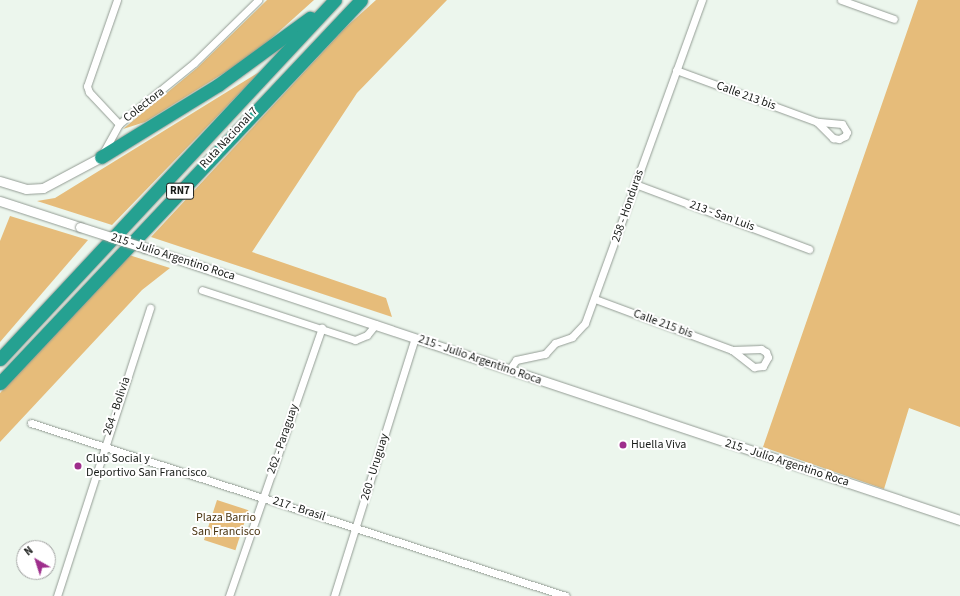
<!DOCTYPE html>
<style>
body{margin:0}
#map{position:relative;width:960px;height:596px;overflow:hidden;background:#ecf6ed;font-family:"Source Sans 3",sans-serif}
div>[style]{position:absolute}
.green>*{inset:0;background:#e6bc7a;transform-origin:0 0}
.roads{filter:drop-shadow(0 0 1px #939c94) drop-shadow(0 0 1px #939c94)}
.minor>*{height:7px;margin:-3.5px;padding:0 3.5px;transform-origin:3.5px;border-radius:3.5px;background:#fff}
.tertiary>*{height:9px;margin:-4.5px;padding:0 4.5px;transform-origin:4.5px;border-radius:4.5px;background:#fff}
.motorway>*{height:13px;margin:-6.5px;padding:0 6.5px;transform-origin:6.5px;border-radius:6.5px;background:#25a191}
.bridges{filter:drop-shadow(0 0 1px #939c94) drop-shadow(0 0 1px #939c94)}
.tertiary-bridge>*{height:9px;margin:-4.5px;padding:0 4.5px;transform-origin:4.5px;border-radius:4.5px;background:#fff}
.dots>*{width:11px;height:11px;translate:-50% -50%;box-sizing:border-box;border:2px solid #fff;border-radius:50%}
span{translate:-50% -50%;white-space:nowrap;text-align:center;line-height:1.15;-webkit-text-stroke:4px #fff;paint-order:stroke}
.shield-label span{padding:1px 3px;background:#fff;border:1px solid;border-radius:3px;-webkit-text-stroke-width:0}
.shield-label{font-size:11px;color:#191c19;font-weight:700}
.street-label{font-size:12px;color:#191c19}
.poi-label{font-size:12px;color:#191c19}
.left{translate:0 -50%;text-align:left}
.park-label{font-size:12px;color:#4a3512}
.north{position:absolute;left:16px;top:540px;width:40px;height:40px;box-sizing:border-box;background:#fff;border:1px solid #a3a4a3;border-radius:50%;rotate:321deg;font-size:11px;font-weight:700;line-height:16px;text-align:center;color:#191c19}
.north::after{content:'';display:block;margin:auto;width:14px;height:18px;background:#9e2e8c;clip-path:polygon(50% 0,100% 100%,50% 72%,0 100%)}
</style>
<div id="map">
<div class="green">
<div style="clip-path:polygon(267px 0,314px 0,253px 55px,145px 122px,123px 129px,197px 68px)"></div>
<div style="clip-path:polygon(376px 0,447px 0,357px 93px,252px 252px,386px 298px,392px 317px,151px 237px,345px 28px)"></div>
<div style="clip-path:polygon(918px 0,960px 0,960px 427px,909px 408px,884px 489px,763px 447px)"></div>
<div style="clip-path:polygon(261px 71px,112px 225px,37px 201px,55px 198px)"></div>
<div style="clip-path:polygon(10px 216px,88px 240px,0 342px,0 241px)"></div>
<div style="clip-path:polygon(129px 255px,170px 268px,142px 290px,0 442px,0 393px)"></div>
<div style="left:217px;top:500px;width:33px;height:42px;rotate:18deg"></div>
</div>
<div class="roads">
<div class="minor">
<div style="left:117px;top:0;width:91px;rotate:109.2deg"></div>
<div style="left:87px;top:86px;width:6px;rotate:72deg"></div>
<div style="left:89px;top:92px;width:44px;rotate:46.8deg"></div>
<div style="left:841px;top:0;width:56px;rotate:19.7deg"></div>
<div style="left:676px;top:70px;width:150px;rotate:20.2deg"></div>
<div style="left:817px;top:122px;width:23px;rotate:45deg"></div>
<div style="left:833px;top:138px;width:6px;rotate:9deg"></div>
<div style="left:839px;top:139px;width:7px;rotate:-27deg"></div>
<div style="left:845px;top:136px;width:4px;rotate:-63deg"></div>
<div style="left:847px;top:132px;width:9px;rotate:-122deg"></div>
<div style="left:842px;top:124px;width:25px;rotate:-175deg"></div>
<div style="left:103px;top:153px;width:33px;rotate:-61deg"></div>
<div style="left:119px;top:124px;width:97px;rotate:-39.1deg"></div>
<div style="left:194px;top:63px;width:90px;rotate:-44.5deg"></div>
<div style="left:635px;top:184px;width:186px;rotate:20.5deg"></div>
<div style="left:202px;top:290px;width:161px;rotate:18.1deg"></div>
<div style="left:355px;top:340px;width:13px;rotate:-23deg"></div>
<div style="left:367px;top:335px;width:14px;rotate:-51deg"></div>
<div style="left:595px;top:299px;width:146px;rotate:20.4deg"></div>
<div style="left:732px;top:350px;width:28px;rotate:38deg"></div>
<div style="left:754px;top:367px;width:9px;rotate:-6deg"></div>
<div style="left:763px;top:366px;width:10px;rotate:-61deg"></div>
<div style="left:768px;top:357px;width:5px;rotate:-112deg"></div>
<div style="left:766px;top:352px;width:6px;rotate:-149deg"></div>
<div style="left:761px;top:349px;width:29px;rotate:178deg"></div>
<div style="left:509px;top:370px;width:12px;rotate:-55deg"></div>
<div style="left:516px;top:360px;width:30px;rotate:-12deg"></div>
<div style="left:545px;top:354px;width:15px;rotate:-48deg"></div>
<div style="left:555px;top:343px;width:18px;rotate:-19deg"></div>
<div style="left:572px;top:337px;width:19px;rotate:-47deg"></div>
<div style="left:585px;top:323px;width:344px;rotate:-70.1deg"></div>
<div style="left:31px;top:423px;width:562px;rotate:17.92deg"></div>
<div style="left:57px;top:596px;width:303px;rotate:-72.1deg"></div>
<div style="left:229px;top:596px;width:284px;rotate:-70.9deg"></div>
<div style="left:334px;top:596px;width:270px;rotate:-72.6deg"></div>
</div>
<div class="tertiary">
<div style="left:0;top:181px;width:27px;rotate:17deg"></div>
<div style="left:26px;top:189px;width:17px;rotate:-3deg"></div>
<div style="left:43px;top:188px;width:66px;rotate:-28.1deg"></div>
<div style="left:0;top:201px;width:84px;rotate:18deg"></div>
<div style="left:145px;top:248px;width:859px;rotate:18.46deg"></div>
</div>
<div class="motorway">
<div style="left:101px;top:157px;width:137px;rotate:-31.6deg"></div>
<div style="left:218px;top:85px;width:114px;rotate:-36.1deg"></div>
<div style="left:0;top:359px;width:491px;rotate:-47deg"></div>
<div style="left:0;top:383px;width:526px;rotate:-46.69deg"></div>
</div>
</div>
<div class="bridges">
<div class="tertiary-bridge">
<div style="left:80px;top:227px;width:68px;rotate:17.9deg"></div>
</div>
</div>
<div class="dots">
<div style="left:623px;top:445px;background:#9e2e8c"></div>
<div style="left:78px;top:466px;background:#9e2e8c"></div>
</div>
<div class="shield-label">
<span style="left:180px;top:191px">RN7</span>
</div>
<div class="street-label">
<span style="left:746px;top:96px;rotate:20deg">Calle 213 bis</span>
<span style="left:144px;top:105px;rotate:-38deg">Colectora</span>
<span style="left:229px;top:138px;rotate:-47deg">Ruta Nacional 7</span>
<span style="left:628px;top:206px;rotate:-71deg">258 - Honduras</span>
<span style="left:722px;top:216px;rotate:20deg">213 - San Luis</span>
<span style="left:173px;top:257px;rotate:18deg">215 - Julio Argentino Roca</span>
<span style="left:663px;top:324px;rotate:20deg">Calle 215 bis</span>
<span style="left:480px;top:360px;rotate:19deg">215 - Julio Argentino Roca</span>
<span style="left:117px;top:406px;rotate:-71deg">264 - Bolivia</span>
<span style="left:283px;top:439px;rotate:-71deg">262 - Paraguay</span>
<span style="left:787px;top:463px;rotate:18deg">215 - Julio Argentino Roca</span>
<span style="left:375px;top:467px;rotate:-73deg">260 - Uruguay</span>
<span style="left:299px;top:509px;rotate:18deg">217 - Brasil</span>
</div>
<div class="poi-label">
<span class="left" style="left:631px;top:445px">Huella Viva</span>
<span class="left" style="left:86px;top:466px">Club Social y<br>Deportivo San Francisco</span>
</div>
<div class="park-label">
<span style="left:226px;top:525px">Plaza Barrio<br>San Francisco</span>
</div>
<div class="north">N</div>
</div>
